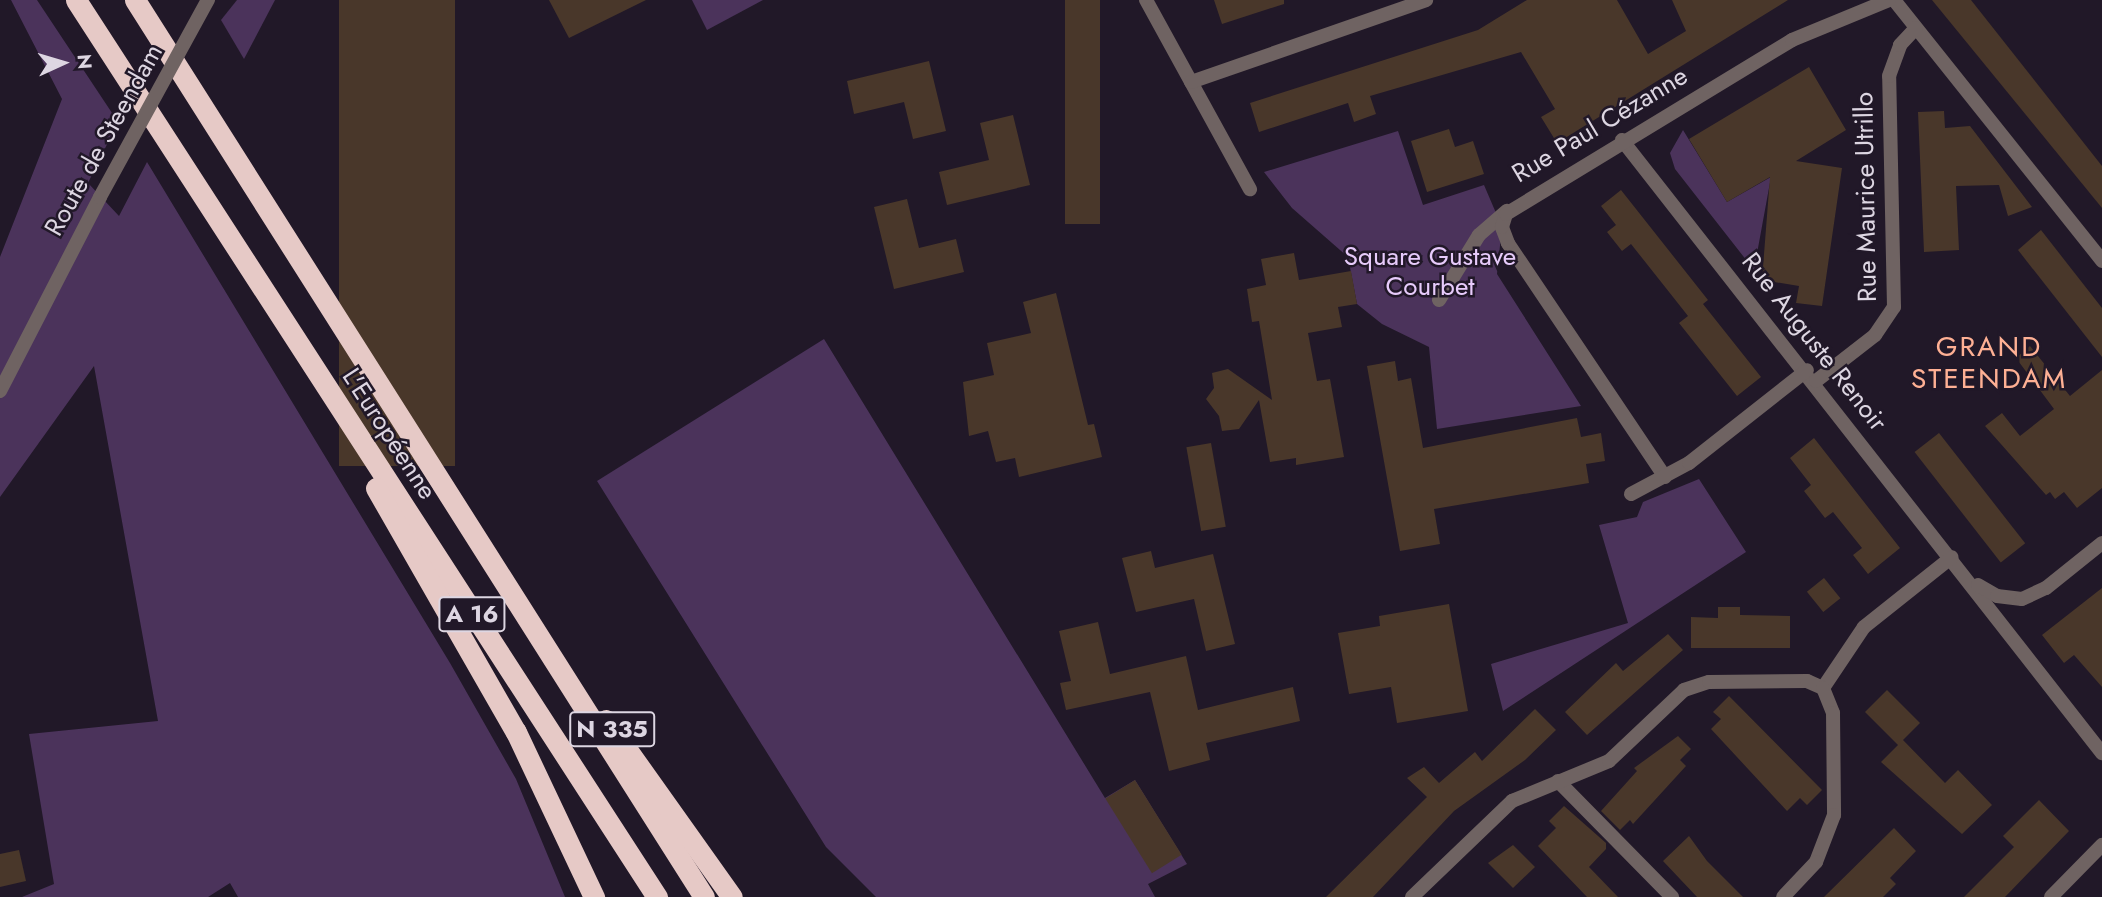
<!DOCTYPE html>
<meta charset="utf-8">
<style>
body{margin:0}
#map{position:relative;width:2102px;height:897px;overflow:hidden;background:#211828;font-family:Jost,sans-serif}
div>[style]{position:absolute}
.green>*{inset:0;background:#4b335b}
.building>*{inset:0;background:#49372a;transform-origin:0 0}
.minor>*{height:14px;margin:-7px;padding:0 7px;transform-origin:7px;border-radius:7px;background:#6f6362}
.tertiary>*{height:14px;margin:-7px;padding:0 7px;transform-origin:7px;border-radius:7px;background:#6f6362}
.motorway>*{height:21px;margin:-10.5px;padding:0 10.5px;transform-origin:10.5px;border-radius:10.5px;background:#e6c9c6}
.tertiary-bridge>*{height:14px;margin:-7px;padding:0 7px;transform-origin:7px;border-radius:7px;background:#6f6362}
span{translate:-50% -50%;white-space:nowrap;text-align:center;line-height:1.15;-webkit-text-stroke:5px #211828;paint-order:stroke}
.shield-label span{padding:2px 5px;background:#211828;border:2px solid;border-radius:5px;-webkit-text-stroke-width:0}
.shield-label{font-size:24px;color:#ddd6e2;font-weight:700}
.street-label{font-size:26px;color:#ddd6e2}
.park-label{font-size:26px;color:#e7cbfb}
.neighbourhood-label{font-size:28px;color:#feb094;letter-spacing:2px}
.north{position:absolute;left:28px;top:28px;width:70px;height:70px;-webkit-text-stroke:5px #211828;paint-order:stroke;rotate:86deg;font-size:19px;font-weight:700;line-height:28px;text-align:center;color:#ddd6e2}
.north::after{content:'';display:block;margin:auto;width:24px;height:32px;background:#ddd6e2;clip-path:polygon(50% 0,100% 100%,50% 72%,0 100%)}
</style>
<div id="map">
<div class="green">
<div style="clip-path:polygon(11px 0,37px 0,118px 122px,88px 183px,119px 216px,147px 162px,450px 663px,516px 779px,565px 897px,238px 897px,230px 883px,208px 897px,22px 897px,54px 884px,29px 734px,158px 721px,94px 366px,0 497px,0 257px,62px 99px)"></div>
<div style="clip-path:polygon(237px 0,275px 0,244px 59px,221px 20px)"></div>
<div style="clip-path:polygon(692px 0,763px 0,707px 30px)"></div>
<div style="clip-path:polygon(1683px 130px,1727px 202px,1771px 177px,1754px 270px,1675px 169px,1670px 153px)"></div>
<div style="clip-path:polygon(1398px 131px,1423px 205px,1484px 185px,1502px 227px,1497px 274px,1581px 406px,1437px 429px,1429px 347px,1382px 324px,1357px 304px,1348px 257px,1292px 208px,1264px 172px)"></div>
<div style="clip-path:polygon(824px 339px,1105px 798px,1135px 780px,1187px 864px,1148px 884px,1155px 897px,876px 897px,826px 847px,597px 481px)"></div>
<div style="clip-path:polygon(1699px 479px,1746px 552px,1503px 711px,1491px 664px,1628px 623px,1599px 525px,1637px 517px,1643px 502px)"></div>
</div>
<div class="building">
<div style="left:339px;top:0;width:116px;height:466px"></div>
<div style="clip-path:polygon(549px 0,646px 0,569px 38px)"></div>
<div style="left:1065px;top:0;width:35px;height:224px"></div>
<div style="clip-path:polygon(1214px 0,1284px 0,1284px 4px,1222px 24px)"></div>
<div style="clip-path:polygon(1527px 0,1617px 0,1648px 54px,1686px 31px,1672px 0,1788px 0,1557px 143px,1541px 117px,1555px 109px,1521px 52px,1370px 96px,1376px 114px,1354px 122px,1348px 103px,1259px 132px,1250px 103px,1478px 30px)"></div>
<div style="clip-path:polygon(1932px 0,1971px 0,2102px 166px,2102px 208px)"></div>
<div style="clip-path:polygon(929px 61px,946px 131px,913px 139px,904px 102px,854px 114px,847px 81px)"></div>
<div style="clip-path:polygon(1809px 67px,1846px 130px,1796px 161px,1842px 168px,1822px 306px,1796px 303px,1799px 286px,1762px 280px,1770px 177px,1727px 202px,1689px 139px)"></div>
<div style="clip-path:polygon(1944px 111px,1945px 128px,1970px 126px,2032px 207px,2008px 216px,1999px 185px,1956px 186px,1959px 250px,1924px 252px,1918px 112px)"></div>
<div style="clip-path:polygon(1013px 115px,1030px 185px,947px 205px,939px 172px,989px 160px,980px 123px)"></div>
<div style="clip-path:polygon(1449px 129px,1455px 147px,1473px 141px,1484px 174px,1427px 192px,1411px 141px)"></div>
<div style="clip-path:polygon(1621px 190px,1708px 300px,1703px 304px,1761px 377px,1737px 396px,1679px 323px,1688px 316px,1673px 297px,1631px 244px,1622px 251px,1607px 232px,1616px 225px,1601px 206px)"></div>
<div style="clip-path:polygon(907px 199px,919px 248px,956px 239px,964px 272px,894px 289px,874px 207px)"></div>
<div style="clip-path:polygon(2041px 230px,2102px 308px,2102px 357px,2018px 250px)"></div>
<div style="clip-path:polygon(1294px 253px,1299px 280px,1351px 271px,1357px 304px,1338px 307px,1342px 327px,1308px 333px,1317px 381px,1330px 379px,1344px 457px,1296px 465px,1296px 458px,1270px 462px,1259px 400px,1239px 429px,1222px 431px,1219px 416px,1206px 399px,1214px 388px,1212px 373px,1228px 369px,1272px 400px,1259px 321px,1252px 322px,1247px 289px,1266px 285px,1261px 259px)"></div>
<div style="clip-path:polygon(1056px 293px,1088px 425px,1094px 424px,1102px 457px,1019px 477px,1015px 458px,996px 462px,988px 431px,969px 436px,963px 382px,994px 375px,987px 343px,1031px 333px,1023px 302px)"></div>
<div style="clip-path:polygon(2030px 346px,2070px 396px,2102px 370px,2102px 488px,2077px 508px,2064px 492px,2055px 499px,2050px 492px,2046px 495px,1985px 426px,2002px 413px,2020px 436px,2054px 409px,2016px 358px)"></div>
<div style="clip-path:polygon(1395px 361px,1398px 381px,1411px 378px,1423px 448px,1577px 418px,1581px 437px,1601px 433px,1605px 461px,1586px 464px,1589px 483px,1434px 509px,1440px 544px,1400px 551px,1367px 366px)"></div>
<div style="left:1939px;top:433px;width:140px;height:31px;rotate:52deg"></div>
<div style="clip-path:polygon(1814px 438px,1900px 548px,1868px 574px,1853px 555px,1862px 548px,1833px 512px,1825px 518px,1804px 491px,1811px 485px,1790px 458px)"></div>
<div style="left:1211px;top:443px;width:85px;height:25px;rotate:80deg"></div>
<div style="clip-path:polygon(1151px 551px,1155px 568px,1213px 554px,1235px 644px,1206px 651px,1194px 599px,1136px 612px,1122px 558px)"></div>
<div style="left:1824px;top:578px;width:26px;height:22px;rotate:51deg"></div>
<div style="clip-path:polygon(2102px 588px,2102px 687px,2074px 655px,2064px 663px,2042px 635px)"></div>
<div style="clip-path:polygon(1449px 604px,1468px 711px,1397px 723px,1391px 687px,1349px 694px,1338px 633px,1380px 626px,1379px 616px)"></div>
<div style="clip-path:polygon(1718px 607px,1740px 607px,1740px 615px,1790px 616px,1790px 648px,1691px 648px,1691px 617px,1718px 618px)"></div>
<div style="clip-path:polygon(1098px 622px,1110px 674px,1186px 656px,1198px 710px,1293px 687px,1300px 721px,1206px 743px,1210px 760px,1169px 771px,1150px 692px,1066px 710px,1060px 683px,1071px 681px,1059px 631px)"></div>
<div style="clip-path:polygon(1668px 634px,1683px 650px,1587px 735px,1565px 712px,1616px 663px,1623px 671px)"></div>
<div style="clip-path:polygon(1887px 690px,1920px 723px,1903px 740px,1945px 783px,1958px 770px,1992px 805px,1962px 834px,1881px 762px,1898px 745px,1865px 712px)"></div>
<div style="clip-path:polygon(1729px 696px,1822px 790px,1807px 805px,1800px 798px,1787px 811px,1711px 729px,1721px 719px,1713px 712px)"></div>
<div style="clip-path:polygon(1535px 709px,1556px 730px,1525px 760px,1454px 811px,1373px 897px,1326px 897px,1427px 797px,1407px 778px,1424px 767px,1439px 783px,1475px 752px,1482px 761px)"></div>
<div style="clip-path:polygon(1678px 736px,1691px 749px,1680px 760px,1686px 766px,1633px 824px,1630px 820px,1620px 830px,1601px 811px,1637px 771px,1634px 768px)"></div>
<div style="left:1135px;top:780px;width:88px;height:35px;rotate:58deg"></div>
<div style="clip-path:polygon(2039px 800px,2069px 831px,2005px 897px,1964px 897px,2014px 847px,2003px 836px)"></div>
<div style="clip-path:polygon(1564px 806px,1606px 843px,1606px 849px,1589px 867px,1618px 897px,1587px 897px,1538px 846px,1556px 828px,1549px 821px)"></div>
<div style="clip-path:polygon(1894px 828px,1916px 851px,1890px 878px,1896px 884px,1883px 897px,1824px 897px)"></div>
<div style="clip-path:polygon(1689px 836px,1707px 861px,1743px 897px,1697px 897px,1663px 861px)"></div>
<div style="clip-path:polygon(1513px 845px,1535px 867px,1513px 888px,1488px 863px)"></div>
<div style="clip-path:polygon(19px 850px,26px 881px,0 887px,0 854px)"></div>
</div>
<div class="minor">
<div style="left:1146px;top:0;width:216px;rotate:61.2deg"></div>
<div style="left:1894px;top:0;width:334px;rotate:51.4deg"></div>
<div style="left:1191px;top:82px;width:249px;rotate:-19.2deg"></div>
<div style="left:1622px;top:140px;width:779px;rotate:51.94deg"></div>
<div style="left:1439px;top:300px;width:76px;rotate:-58.4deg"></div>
<div style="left:1479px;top:235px;width:37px;rotate:-41deg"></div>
<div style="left:1816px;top:381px;width:75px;rotate:-37.9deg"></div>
<div style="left:1875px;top:335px;width:34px;rotate:-56deg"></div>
<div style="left:1894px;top:307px;width:231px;rotate:-91.2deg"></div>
<div style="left:1889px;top:76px;width:33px;rotate:-70deg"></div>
<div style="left:1900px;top:45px;width:23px;rotate:-47deg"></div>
<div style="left:1665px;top:477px;width:282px;rotate:-123.9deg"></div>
<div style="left:1508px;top:243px;width:17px;rotate:-111deg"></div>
<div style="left:1502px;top:227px;width:14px;rotate:-73deg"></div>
<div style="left:1506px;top:214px;width:335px;rotate:-31.3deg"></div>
<div style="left:1792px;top:40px;width:105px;rotate:-22.4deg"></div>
<div style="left:1631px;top:494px;width:66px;rotate:-28.1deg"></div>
<div style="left:1689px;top:463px;width:150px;rotate:-38.2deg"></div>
<div style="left:1978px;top:585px;width:22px;rotate:30deg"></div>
<div style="left:1997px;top:596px;width:25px;rotate:7deg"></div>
<div style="left:2022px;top:599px;width:26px;rotate:-25deg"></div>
<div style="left:2046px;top:588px;width:72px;rotate:-38.8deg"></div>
<div style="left:1823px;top:688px;width:73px;rotate:-56.1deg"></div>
<div style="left:1864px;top:627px;width:112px;rotate:-38.5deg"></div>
<div style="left:1558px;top:781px;width:163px;rotate:45.5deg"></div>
<div style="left:1412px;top:897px;width:139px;rotate:-43.8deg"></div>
<div style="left:1512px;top:801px;width:105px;rotate:-22.4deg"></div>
<div style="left:1609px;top:761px;width:103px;rotate:-43.4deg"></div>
<div style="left:1684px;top:690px;width:26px;rotate:-18deg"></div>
<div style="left:1709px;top:682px;width:98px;rotate:-0.6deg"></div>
<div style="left:1807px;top:681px;width:17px;rotate:24deg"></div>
<div style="left:1823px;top:688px;width:27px;rotate:68deg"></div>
<div style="left:1833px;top:713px;width:102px;rotate:89.4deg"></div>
<div style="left:1834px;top:815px;width:50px;rotate:111deg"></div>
<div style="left:1816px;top:862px;width:48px;rotate:133.3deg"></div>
<div style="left:2051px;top:897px;width:73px;rotate:-45.6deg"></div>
</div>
<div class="tertiary">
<div style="left:0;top:391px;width:218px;rotate:-62.7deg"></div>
</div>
<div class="motorway">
<div style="left:76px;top:0;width:1069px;rotate:57.07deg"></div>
<div style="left:135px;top:0;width:1062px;rotate:57.61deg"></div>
<div style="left:376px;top:488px;width:281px;rotate:60.2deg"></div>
<div style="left:516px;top:732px;width:183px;rotate:64.7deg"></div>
<div style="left:606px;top:720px;width:217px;rotate:54.6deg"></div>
</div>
<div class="tertiary-bridge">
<div style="left:100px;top:197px;width:225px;rotate:-61.3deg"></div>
</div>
<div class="shield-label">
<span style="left:472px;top:614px">A 16</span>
<span style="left:612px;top:729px">N 335</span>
</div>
<div class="street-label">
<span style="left:1600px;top:125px;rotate:-31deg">Rue Paul Cézanne</span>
<span style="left:104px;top:140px;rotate:-61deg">Route de Steendam</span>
<span style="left:1866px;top:197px;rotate:-91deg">Rue Maurice Utrillo</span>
<span style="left:1814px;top:342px;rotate:52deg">Rue Auguste Renoir</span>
<span style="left:389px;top:434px;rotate:57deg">L'Européenne</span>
</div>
<div class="park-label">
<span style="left:1430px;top:272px">Square Gustave<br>Courbet</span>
</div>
<div class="neighbourhood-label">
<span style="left:1989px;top:363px">GRAND<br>STEENDAM</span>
</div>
<div class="north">N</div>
</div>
